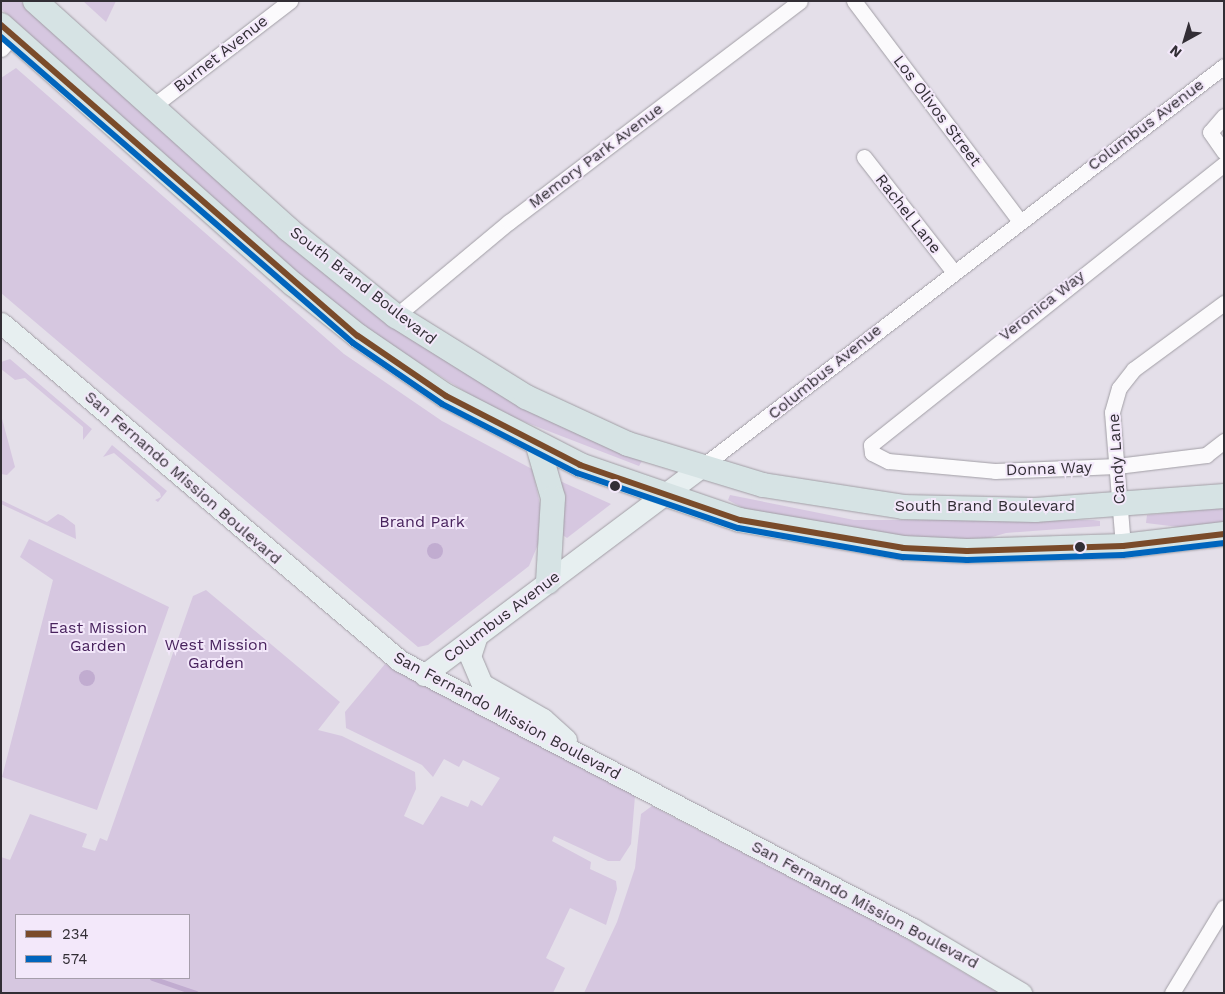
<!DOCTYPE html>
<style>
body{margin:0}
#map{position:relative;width:1225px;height:994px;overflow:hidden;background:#e4dfe9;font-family:"Work Sans",sans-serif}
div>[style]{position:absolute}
.green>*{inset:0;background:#d6c7e0}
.water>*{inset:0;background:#c1acd0}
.round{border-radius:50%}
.stream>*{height:5px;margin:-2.5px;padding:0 2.5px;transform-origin:2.5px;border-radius:2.5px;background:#c1acd0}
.roads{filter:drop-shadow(0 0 1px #a19ea5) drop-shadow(0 0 1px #a19ea5)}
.street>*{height:15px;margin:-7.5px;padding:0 7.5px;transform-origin:7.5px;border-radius:7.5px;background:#fbfafc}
.secondary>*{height:21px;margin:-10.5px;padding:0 10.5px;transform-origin:10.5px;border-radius:10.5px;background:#e7eff0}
.primary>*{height:24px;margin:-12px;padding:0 12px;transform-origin:12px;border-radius:12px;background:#d6e3e4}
.bus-1>*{height:6px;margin:-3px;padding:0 3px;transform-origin:3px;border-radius:3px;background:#7a4b2a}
.bus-2>*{height:6px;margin:-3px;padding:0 3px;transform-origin:3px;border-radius:3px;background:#0065bd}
.dots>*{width:14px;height:14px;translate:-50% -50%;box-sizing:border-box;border:2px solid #f3e8fa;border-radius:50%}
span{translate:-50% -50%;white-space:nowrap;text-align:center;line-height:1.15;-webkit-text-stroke:4px #f3e8fa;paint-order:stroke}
.street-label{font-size:16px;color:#322e35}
.park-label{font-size:16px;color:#48225d}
.frame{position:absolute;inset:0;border:2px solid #322e35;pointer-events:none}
.legend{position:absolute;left:15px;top:914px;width:175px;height:65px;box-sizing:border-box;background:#f3e8fa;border:1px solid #a69eab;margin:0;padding:6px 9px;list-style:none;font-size:15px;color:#322e35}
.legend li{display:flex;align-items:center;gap:10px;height:25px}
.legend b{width:25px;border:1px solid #a69eab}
.north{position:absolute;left:1160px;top:15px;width:50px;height:50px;-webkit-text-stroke:4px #f3e8fa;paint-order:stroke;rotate:219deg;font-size:14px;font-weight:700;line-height:20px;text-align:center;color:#322e35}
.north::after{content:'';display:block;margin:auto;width:18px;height:22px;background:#322e35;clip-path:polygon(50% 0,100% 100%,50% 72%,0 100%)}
</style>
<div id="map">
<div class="green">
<div style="clip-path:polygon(1px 1px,20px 1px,273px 227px,425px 348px,517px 402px,634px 455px,642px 461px,639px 466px,496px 411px,376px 336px,296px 273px,1px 9px)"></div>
<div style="clip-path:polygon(83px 1px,116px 1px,106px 22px)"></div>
<div style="clip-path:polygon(16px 68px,344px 354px,442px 421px,532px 469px,541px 508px,539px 542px,529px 566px,428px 645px,418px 647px,1px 293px,1px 78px)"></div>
<div style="clip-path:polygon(10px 359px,92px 429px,83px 440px,83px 427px,25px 378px,15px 380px,1px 369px,1px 362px)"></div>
<div style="clip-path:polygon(1px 415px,15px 467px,7px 475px,1px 474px)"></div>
<div style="clip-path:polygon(112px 445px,167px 491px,158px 502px,155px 500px,161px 497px,160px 493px,114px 453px,103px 457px)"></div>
<div style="clip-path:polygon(560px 481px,611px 504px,567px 538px,561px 534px)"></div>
<div style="clip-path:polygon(730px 495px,854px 520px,1093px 520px,1100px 521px,1100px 526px,1006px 533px,982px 540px,939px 539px,878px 534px,745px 509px,728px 500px)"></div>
<div style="clip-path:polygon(1px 500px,47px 522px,58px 514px,63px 516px,75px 525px,76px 539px,1px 504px)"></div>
<div style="clip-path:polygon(1224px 508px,1224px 524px,1187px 528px,1146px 523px,1147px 515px)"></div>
<div style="clip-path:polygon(29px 539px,169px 607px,97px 810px,2px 777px,53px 580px,20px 557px)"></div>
<div style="clip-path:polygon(evenodd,206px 590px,340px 702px,318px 730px,342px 736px,415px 772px,416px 789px,404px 816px,423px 825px,441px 796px,468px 807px,471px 800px,482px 806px,500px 778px,463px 760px,459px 767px,444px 759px,433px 777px,422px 765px,346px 728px,345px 712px,385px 664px,635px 796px,631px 844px,620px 861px,608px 861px,554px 836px,552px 841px,591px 862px,590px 869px,616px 881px,617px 889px,606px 925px,570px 908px,546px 958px,565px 968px,553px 993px,1px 993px,1px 857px,10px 860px,30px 814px,87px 834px,82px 847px,95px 851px,100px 838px,107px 841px,193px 596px,206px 590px,16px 915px,189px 915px,189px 978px,16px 978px,16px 915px)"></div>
<div style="clip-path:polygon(652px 806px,885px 926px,998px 993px,584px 993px,617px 922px,635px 868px,641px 814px)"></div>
</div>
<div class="water">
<div class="round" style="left:427px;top:543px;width:16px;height:16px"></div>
<div class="round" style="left:79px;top:670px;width:16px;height:16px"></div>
</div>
<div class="stream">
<div style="left:152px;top:978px;width:46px;rotate:18.8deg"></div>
</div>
<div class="roads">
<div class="street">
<div style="left:854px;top:1px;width:276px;rotate:53deg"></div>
<div style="left:1px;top:49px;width:18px;rotate:-49deg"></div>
<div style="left:153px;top:106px;width:173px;rotate:-37.5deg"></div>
<div style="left:1224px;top:116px;width:21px;rotate:131deg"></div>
<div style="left:1210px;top:132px;width:24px;rotate:55deg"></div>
<div style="left:864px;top:157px;width:145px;rotate:52deg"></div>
<div style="left:1224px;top:164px;width:451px;rotate:141.5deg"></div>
<div style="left:871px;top:445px;width:8px;rotate:83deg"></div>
<div style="left:872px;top:453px;width:18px;rotate:27deg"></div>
<div style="left:888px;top:461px;width:107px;rotate:5.3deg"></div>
<div style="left:995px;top:471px;width:122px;rotate:-2.3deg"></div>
<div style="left:1117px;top:466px;width:90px;rotate:-7deg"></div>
<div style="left:1206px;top:455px;width:23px;rotate:-38deg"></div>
<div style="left:396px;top:316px;width:147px;rotate:-39.8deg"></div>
<div style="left:509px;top:222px;width:365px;rotate:-37.2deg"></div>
<div style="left:700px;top:468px;width:660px;rotate:-37.49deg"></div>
<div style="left:1123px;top:546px;width:134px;rotate:-94.7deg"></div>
<div style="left:1112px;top:412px;width:25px;rotate:-74deg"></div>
<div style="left:1119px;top:388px;width:24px;rotate:-52deg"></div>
<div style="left:1134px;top:369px;width:112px;rotate:-36.3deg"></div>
<div style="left:1172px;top:993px;width:100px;rotate:-58.8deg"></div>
</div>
<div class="secondary">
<div style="left:1px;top:323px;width:523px;rotate:40.27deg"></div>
<div style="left:400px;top:661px;width:579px;rotate:27.58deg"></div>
<div style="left:913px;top:929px;width:126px;rotate:30.7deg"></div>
<div style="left:477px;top:635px;width:22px;rotate:108deg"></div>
<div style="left:470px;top:656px;width:30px;rotate:67deg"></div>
<div style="left:482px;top:684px;width:70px;rotate:29.8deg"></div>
<div style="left:543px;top:719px;width:31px;rotate:42deg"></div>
<div style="left:424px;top:675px;width:345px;rotate:-36.9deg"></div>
</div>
<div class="primary">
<div style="left:35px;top:1px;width:341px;rotate:42deg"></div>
<div style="left:288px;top:229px;width:139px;rotate:38.9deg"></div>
<div style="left:396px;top:316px;width:153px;rotate:31.9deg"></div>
<div style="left:526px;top:397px;width:112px;rotate:24.7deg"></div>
<div style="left:628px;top:444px;width:141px;rotate:16.9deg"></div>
<div style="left:763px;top:485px;width:142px;rotate:8.9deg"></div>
<div style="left:903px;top:507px;width:132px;rotate:1.3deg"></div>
<div style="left:1035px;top:510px;width:190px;rotate:-4.2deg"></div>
<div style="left:1px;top:25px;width:390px;rotate:41.6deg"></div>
<div style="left:293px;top:284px;width:83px;rotate:38.7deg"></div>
<div style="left:358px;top:336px;width:107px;rotate:34.3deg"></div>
<div style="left:446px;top:396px;width:151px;rotate:27.2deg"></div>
<div style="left:580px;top:465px;width:169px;rotate:19deg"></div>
<div style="left:740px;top:520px;width:165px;rotate:9.7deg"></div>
<div style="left:903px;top:548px;width:64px;rotate:2.7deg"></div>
<div style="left:967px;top:551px;width:156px;rotate:-1.8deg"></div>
<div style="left:1123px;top:546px;width:102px;rotate:-6.8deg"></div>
<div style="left:538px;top:446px;width:54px;rotate:73.9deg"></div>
<div style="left:553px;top:498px;width:84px;rotate:93.4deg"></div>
</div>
</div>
<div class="bus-1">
<div style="left:1px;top:25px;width:473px;rotate:41.1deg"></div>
<div style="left:358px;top:336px;width:107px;rotate:34.3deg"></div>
<div style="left:446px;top:396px;width:151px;rotate:27.2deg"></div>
<div style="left:580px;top:465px;width:169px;rotate:19deg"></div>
<div style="left:740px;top:520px;width:165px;rotate:9.7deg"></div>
<div style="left:903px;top:548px;width:64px;rotate:2.7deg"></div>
<div style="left:967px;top:551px;width:156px;rotate:-1.8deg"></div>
<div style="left:1123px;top:546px;width:102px;rotate:-6.8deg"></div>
</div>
<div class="bus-2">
<div style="left:1px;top:37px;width:466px;rotate:41deg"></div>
<div style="left:353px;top:343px;width:108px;rotate:34.4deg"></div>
<div style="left:442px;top:404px;width:152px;rotate:27.1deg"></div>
<div style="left:577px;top:473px;width:170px;rotate:18.9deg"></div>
<div style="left:738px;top:528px;width:168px;rotate:10deg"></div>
<div style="left:903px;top:557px;width:64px;rotate:2.7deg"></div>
<div style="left:967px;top:560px;width:156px;rotate:-1.8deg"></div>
<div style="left:1123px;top:555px;width:102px;rotate:-6.8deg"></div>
</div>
<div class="dots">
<div style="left:615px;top:486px;background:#322e35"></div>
<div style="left:1080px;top:547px;background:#322e35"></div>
</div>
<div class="street-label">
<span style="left:221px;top:54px;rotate:-38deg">Burnet Avenue</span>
<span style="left:937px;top:111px;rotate:53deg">Los Olivos Street</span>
<span style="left:1146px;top:125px;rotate:-37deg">Columbus Avenue</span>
<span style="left:596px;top:156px;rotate:-37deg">Memory Park Avenue</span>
<span style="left:908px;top:214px;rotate:52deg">Rachel Lane</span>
<span style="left:363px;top:286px;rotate:38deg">South Brand Boulevard</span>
<span style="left:1042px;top:306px;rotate:-38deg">Veronica Way</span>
<span style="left:825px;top:372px;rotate:-39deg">Columbus Avenue</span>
<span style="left:1117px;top:459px;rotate:-94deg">Candy Lane</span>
<span style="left:1049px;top:469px;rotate:-2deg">Donna Way</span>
<span style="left:183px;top:478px;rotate:41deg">San Fernando Mission Boulevard</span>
<span style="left:985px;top:506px">South Brand Boulevard</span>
<span style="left:502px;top:617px;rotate:-37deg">Columbus Avenue</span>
<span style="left:507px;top:716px;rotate:28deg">San Fernando Mission Boulevard</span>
<span style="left:865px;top:905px;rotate:28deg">San Fernando Mission Boulevard</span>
</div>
<div class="park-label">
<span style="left:422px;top:522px">Brand Park</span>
<span style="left:98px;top:637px">East Mission<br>Garden</span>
<span style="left:216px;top:654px">West Mission<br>Garden</span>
</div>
<div class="frame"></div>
<ul class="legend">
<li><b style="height:6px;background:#7a4b2a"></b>234</li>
<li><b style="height:6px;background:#0065bd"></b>574</li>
</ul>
<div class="north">N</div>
</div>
